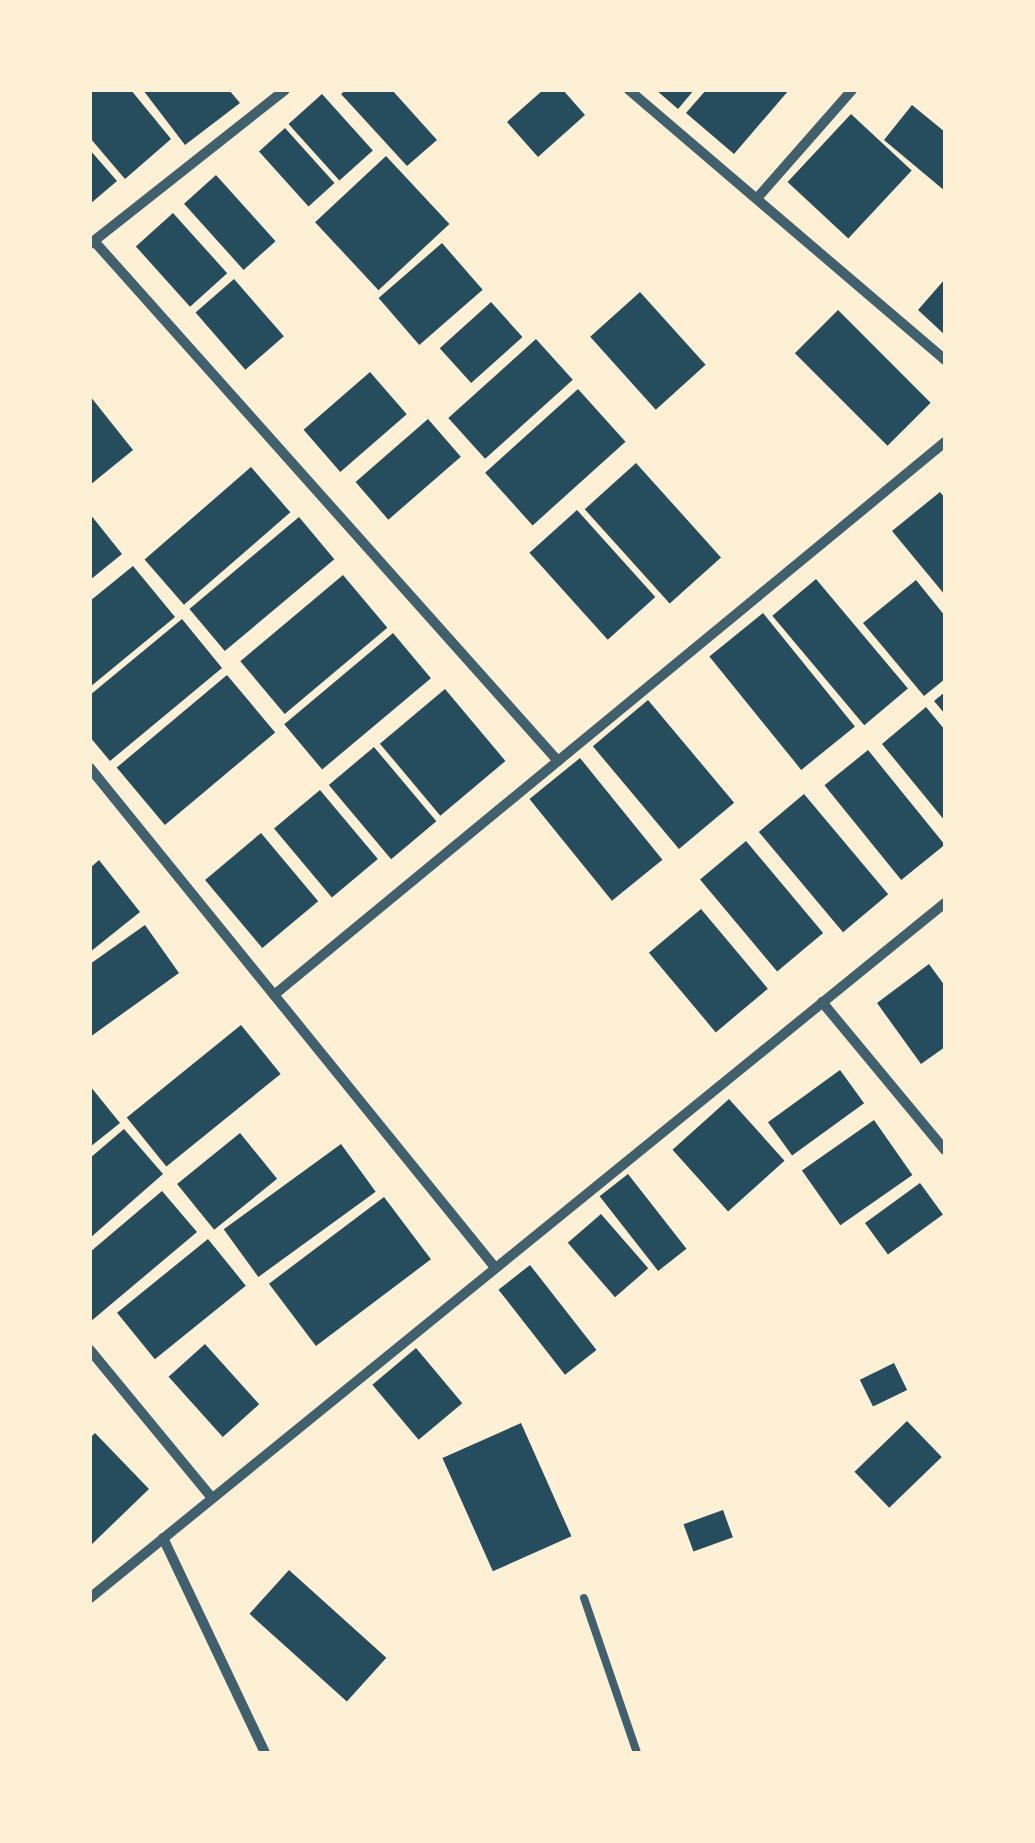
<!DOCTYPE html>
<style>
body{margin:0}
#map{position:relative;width:1035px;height:1843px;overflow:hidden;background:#fdf0d5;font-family:Manrope,sans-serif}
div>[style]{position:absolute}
.building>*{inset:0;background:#264d5e;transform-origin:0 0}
.service>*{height:8px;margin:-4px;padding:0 4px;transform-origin:4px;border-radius:4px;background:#3f606c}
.minor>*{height:10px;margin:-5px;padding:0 5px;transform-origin:5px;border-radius:5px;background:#3f606c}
span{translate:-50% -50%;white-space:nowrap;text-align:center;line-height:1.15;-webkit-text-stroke:8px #fdf0d5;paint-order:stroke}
.frame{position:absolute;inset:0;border:92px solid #fdf0d5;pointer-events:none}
</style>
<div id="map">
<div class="building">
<div style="clip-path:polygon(90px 90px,131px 90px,171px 139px,125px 179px,90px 138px)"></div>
<div style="clip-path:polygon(143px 90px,229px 90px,240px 103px,185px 145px)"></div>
<div style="clip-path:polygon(346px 90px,392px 90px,437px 140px,407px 166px,341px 94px)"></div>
<div style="clip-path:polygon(543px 90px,563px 90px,585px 115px,538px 157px,507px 122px)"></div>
<div style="clip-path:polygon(656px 90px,694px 90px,678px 109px)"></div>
<div style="clip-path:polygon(706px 90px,789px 90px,734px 154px,686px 113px)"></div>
<div style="left:322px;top:94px;width:76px;height:45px;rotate:48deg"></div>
<div style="clip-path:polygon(912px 105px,945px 132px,945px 191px,884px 140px)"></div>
<div style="left:851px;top:114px;width:83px;height:93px;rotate:43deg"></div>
<div style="left:285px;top:128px;width:74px;height:35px;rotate:48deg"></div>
<div style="clip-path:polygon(90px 150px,117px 181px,90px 204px)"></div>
<div style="left:386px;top:156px;width:93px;height:97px;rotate:47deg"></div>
<div style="left:216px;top:175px;width:89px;height:43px;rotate:48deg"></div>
<div style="left:173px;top:213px;width:81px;height:50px;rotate:48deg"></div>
<div style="left:442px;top:243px;width:62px;height:84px;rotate:49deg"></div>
<div style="left:234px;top:279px;width:76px;height:51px;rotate:49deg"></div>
<div style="clip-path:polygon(945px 279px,945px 335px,918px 310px)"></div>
<div style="left:640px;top:292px;width:98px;height:67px;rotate:48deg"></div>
<div style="left:491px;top:302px;width:47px;height:69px;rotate:48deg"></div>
<div style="left:838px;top:310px;width:131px;height:61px;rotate:45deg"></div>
<div style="left:536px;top:339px;width:55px;height:118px;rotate:48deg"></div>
<div style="left:370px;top:372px;width:56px;height:88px;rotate:49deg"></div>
<div style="left:578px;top:389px;width:71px;height:125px;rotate:48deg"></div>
<div style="clip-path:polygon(90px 396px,133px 450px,90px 485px)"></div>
<div style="left:428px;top:419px;width:50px;height:96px;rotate:49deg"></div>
<div style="left:636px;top:463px;width:127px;height:69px;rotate:48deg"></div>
<div style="left:251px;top:467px;width:60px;height:141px;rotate:49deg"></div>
<div style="clip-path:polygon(940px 492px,945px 498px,945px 595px,892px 531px)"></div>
<div style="left:577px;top:510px;width:117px;height:64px;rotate:48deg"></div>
<div style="clip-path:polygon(90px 514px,122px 554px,90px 580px)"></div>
<div style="left:299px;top:517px;width:55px;height:143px;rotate:50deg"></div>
<div style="clip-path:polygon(133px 566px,175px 617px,90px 687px,90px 601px)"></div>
<div style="left:343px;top:575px;width:69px;height:134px;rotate:50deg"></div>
<div style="left:816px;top:579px;width:143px;height:57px;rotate:50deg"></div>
<div style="clip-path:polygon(916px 580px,945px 616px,945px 679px,924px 696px,863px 623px)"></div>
<div style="left:763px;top:613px;width:146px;height:69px;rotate:51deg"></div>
<div style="clip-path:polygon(182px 619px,222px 668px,110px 761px,90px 737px,90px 695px)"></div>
<div style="left:393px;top:633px;width:59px;height:142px;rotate:50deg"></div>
<div style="left:227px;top:675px;width:75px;height:144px;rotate:50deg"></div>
<div style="left:445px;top:689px;width:94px;height:85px;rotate:50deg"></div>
<div style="clip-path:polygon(945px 692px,945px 714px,934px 701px)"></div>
<div style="left:648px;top:700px;width:134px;height:72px;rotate:50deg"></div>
<div style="clip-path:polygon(926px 707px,945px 730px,945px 821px,882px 744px)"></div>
<div style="left:374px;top:747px;width:97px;height:59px;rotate:50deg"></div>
<div style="left:868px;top:750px;width:122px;height:56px;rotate:51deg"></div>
<div style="left:580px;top:758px;width:131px;height:65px;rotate:51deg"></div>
<div style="left:320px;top:790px;width:90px;height:60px;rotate:50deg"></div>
<div style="left:804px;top:794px;width:131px;height:59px;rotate:50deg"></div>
<div style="left:261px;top:833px;width:89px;height:73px;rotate:50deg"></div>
<div style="left:746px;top:841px;width:120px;height:60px;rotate:50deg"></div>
<div style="clip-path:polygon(99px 860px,140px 912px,90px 952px,90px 868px)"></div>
<div style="left:701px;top:909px;width:104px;height:68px;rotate:50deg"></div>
<div style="clip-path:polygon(145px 925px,179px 973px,90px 1037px,90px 964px)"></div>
<div style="clip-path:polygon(929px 964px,945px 986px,945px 1047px,921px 1064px,877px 1003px)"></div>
<div style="left:241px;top:1025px;width:63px;height:147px;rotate:51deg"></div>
<div style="left:840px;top:1070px;width:41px;height:89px;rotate:54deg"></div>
<div style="clip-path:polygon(90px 1086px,120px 1123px,90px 1147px)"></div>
<div style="left:729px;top:1099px;width:83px;height:76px;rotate:48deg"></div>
<div style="left:874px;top:1120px;width:67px;height:88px;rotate:55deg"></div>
<div style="clip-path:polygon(124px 1129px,163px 1174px,90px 1238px,90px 1158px)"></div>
<div style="left:240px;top:1133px;width:59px;height:81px;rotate:51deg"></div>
<div style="left:341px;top:1144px;width:59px;height:145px;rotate:54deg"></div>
<div style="left:628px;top:1174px;width:95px;height:36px;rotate:52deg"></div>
<div style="left:920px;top:1183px;width:39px;height:68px;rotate:54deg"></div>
<div style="clip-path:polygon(162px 1191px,197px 1232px,90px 1322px,90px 1252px)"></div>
<div style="left:384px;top:1197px;width:78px;height:144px;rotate:53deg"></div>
<div style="left:601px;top:1214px;width:72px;height:44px;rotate:49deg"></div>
<div style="left:208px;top:1239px;width:60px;height:117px;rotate:51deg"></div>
<div style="left:530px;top:1265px;width:108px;height:40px;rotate:52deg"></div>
<div style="left:205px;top:1344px;width:81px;height:49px;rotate:48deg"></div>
<div style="left:416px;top:1348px;width:72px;height:57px;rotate:50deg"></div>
<div style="left:894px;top:1363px;width:30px;height:38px;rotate:64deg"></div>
<div style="left:907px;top:1421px;width:50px;height:73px;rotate:46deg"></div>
<div style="left:521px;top:1423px;width:124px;height:86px;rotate:66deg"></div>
<div style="clip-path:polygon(95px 1433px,149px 1489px,90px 1546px,90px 1438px)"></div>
<div style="left:723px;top:1510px;width:29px;height:42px;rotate:70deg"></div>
<div style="left:289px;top:1570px;width:131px;height:59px;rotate:42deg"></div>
</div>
<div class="service">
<div style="left:584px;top:1598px;width:164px;rotate:71.1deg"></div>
</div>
<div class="minor">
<div style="left:629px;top:90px;width:416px;rotate:40.5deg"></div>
<div style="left:759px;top:196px;width:141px;rotate:-48.7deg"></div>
<div style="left:94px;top:241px;width:697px;rotate:48.26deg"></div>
<div style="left:90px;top:244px;width:248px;rotate:-38.3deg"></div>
<div style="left:90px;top:768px;width:640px;rotate:50.96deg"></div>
<div style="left:274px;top:995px;width:870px;rotate:-39.49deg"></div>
<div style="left:822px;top:1002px;width:192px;rotate:50.3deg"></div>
<div style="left:90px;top:1350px;width:192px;rotate:50.5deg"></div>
<div style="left:163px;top:1538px;width:238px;rotate:64.6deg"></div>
<div style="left:90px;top:1598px;width:1102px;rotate:-39.11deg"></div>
</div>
<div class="frame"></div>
</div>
